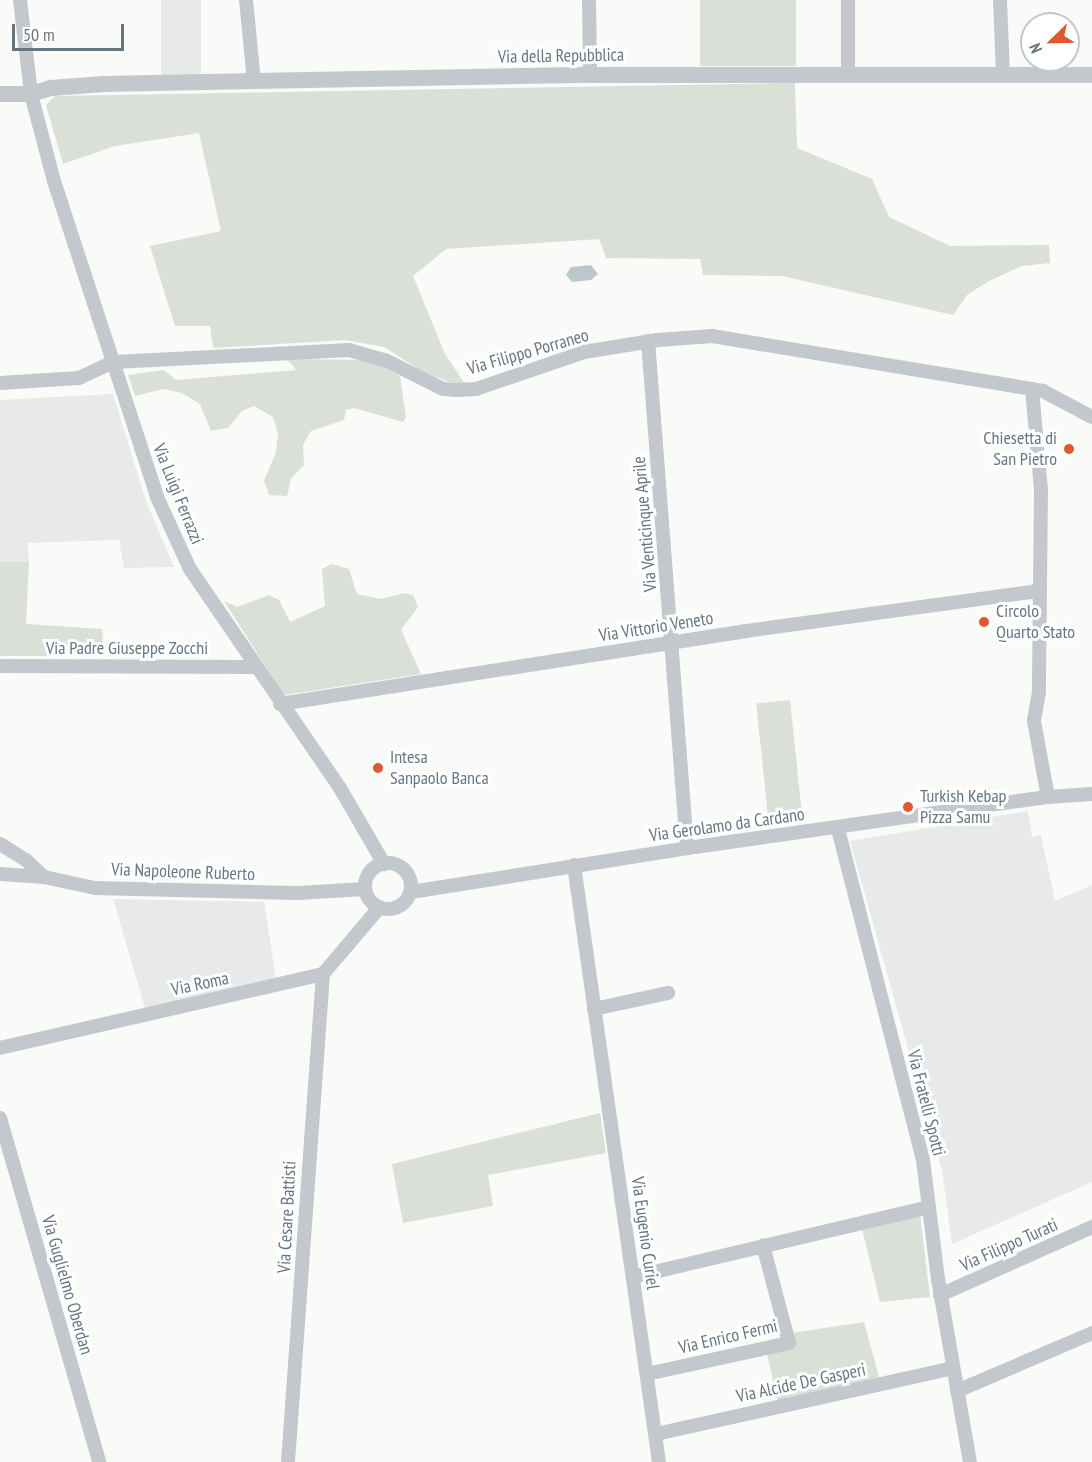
<!DOCTYPE html>
<style>
body{margin:0}
#map{position:relative;width:1092px;height:1462px;overflow:hidden;background:#fafaf8;font-family:"PT Sans Narrow",sans-serif}
div>[style]{position:absolute}
.built>*{inset:0;background:#e8e9e9;transform-origin:0 0}
.green>*{inset:0;background:#dadfd7;transform-origin:0 0}
.water>*{inset:0;background:#bbc7cb}
.minor>*{height:14px;margin:-7px;padding:0 7px;transform-origin:7px;border-radius:7px;background:#c3c8cc}
.minor>.ring{margin:-7px;padding:0;box-sizing:content-box;background:none;border:14px solid #c3c8cc;border-radius:50%}
.tertiary>*{height:16px;margin:-8px;padding:0 8px;transform-origin:8px;border-radius:8px;background:#c3c8cc}
.dots>*{width:16px;height:16px;translate:-50% -50%;box-sizing:border-box;border:3px solid #fff;border-radius:50%}
span{translate:-50% -50%;white-space:nowrap;text-align:center;line-height:1.15;-webkit-text-stroke:6px #fff;paint-order:stroke}
.street-label{font-size:18px;color:#657683}
.poi-label{font-size:18px;color:#657683}
.right{translate:-100% -50%;text-align:right}
.left{translate:0 -50%;text-align:left}
.north{position:absolute;left:1020px;top:12px;width:60px;height:60px;box-sizing:border-box;background:#fff;border:2px solid #c1c8cd;border-radius:50%;rotate:247deg;font-size:16px;font-weight:700;line-height:24px;text-align:center;color:#657683}
.north::after{content:'';display:block;margin:auto;width:21px;height:27px;background:#e4572e;clip-path:polygon(50% 0,100% 100%,50% 72%,0 100%)}
.scale{position:absolute;left:12px;top:24px;width:112px;height:27px;box-sizing:border-box;border:3px solid #657683;border-top:0;padding-left:8px;font-size:18px;line-height:21px;white-space:nowrap;color:#657683;-webkit-text-stroke:4px #fff;paint-order:stroke}
</style>
<div id="map">
<div class="built">
<div style="left:161px;top:0;width:40px;height:76px"></div>
<div style="clip-path:polygon(113px 394px,146px 501px,174px 567px,124px 568px,119px 540px,28px 543px,29px 562px,0 562px,0 400px)"></div>
<div style="clip-path:polygon(1028px 811px,1032px 837px,1041px 835px,1055px 901px,1092px 885px,1092px 1182px,952px 1244px,942px 1170px,850px 841px)"></div>
<div style="clip-path:polygon(113px 899px,264px 902px,276px 978px,145px 1008px)"></div>
</div>
<div class="green">
<div style="left:700px;top:0;width:96px;height:66px"></div>
<div style="clip-path:polygon(795px 83px,797px 148px,872px 179px,889px 217px,950px 246px,1049px 245px,1050px 263px,1022px 266px,989px 281px,967px 295px,953px 315px,782px 276px,703px 275px,700px 259px,606px 258px,599px 239px,446px 249px,413px 276px,445px 354px,465px 384px,449px 382px,423px 372px,384px 347px,346px 340px,213px 348px,210px 326px,175px 326px,150px 246px,221px 231px,199px 133px,115px 146px,63px 164px,46px 105px,55px 96px)"></div>
<div style="clip-path:polygon(287px 359px,370px 360px,400px 376px,406px 417px,403px 422px,354px 408px,346px 410px,344px 420px,311px 431px,303px 445px,304px 465px,291px 479px,287px 496px,269px 495px,264px 481px,276px 452px,278px 433px,273px 417px,254px 406px,242px 411px,228px 428px,211px 431px,200px 404px,182px 393px,163px 389px,135px 396px,128px 375px,164px 370px,176px 380px,296px 370px)"></div>
<div style="clip-path:polygon(0 562px,29px 562px,26px 624px,102px 629px,104px 656px,0 656px)"></div>
<div style="clip-path:polygon(332px 564px,349px 569px,357px 594px,381px 599px,405px 593px,413px 595px,418px 607px,401px 630px,421px 674px,284px 695px,224px 601px,237px 607px,269px 595px,279px 600px,290px 622px,325px 606px,322px 569px)"></div>
<div style="left:790px;top:700px;width:123px;height:34px;rotate:84deg"></div>
<div style="clip-path:polygon(600px 1113px,606px 1153px,488px 1175px,493px 1206px,403px 1223px,392px 1164px)"></div>
<div style="clip-path:polygon(920px 1214px,930px 1297px,880px 1302px,862px 1229px)"></div>
<div style="clip-path:polygon(864px 1322px,879px 1377px,778px 1402px,767px 1354px,795px 1347px,792px 1333px)"></div>
</div>
<div class="water">
<div style="clip-path:polygon(591px 265px,598px 274px,591px 280px,572px 282px,566px 275px,571px 267px)"></div>
</div>
<div class="minor">
<div style="left:20px;top:0;width:95px;rotate:83.3deg"></div>
<div style="left:31px;top:94px;width:90px;rotate:75.2deg"></div>
<div style="left:54px;top:181px;width:332px;rotate:71.9deg"></div>
<div style="left:157px;top:497px;width:79px;rotate:65.4deg"></div>
<div style="left:190px;top:569px;width:265px;rotate:55.6deg"></div>
<div style="left:340px;top:788px;width:88px;rotate:59.9deg"></div>
<div style="left:246px;top:0;width:81px;rotate:84.4deg"></div>
<div style="left:589px;top:0;width:75px;rotate:89.2deg"></div>
<div style="left:848px;top:0;width:75px;rotate:90deg"></div>
<div style="left:1000px;top:0;width:74px;rotate:87.7deg"></div>
<div style="left:648px;top:341px;width:508px;rotate:85.6deg"></div>
<div style="left:114px;top:362px;width:235px;rotate:-2.9deg"></div>
<div style="left:349px;top:350px;width:37px;rotate:16deg"></div>
<div style="left:385px;top:360px;width:65px;rotate:26.6deg"></div>
<div style="left:443px;top:389px;width:14px;rotate:4deg"></div>
<div style="left:457px;top:390px;width:19px;rotate:-3deg"></div>
<div style="left:476px;top:389px;width:114px;rotate:-18.9deg"></div>
<div style="left:584px;top:352px;width:75px;rotate:-9.2deg"></div>
<div style="left:658px;top:340px;width:54px;rotate:-4.2deg"></div>
<div style="left:712px;top:336px;width:336px;rotate:9.4deg"></div>
<div style="left:1043px;top:391px;width:55px;rotate:28deg"></div>
<div style="left:0;top:383px;width:79px;rotate:-3.6deg"></div>
<div style="left:79px;top:378px;width:38px;rotate:-25deg"></div>
<div style="left:1032px;top:389px;width:101px;rotate:84.9deg"></div>
<div style="left:1041px;top:490px;width:202px;rotate:90.6deg"></div>
<div style="left:1039px;top:692px;width:29px;rotate:100deg"></div>
<div style="left:1034px;top:721px;width:77px;rotate:79.6deg"></div>
<div style="left:0;top:666px;width:254px;rotate:0.2deg"></div>
<div style="left:280px;top:704px;width:472px;rotate:-8.9deg"></div>
<div style="left:746px;top:631px;width:295px;rotate:-7.8deg"></div>
<div style="left:838px;top:829px;width:342px;rotate:75.6deg"></div>
<div style="left:923px;top:1160px;width:120px;rotate:82.8deg"></div>
<div style="left:938px;top:1279px;width:186px;rotate:80.1deg"></div>
<div style="left:0;top:844px;width:31px;rotate:32deg"></div>
<div style="left:26px;top:860px;width:25px;rotate:43deg"></div>
<div class="ring" style="left:365px;top:863px;width:32px;height:32px"></div>
<div style="left:574px;top:865px;width:603px;rotate:81.9deg"></div>
<div style="left:0;top:874px;width:44px;rotate:3.9deg"></div>
<div style="left:44px;top:877px;width:52px;rotate:12.2deg"></div>
<div style="left:95px;top:888px;width:203px;rotate:1.4deg"></div>
<div style="left:298px;top:893px;width:67px;rotate:-3.4deg"></div>
<div style="left:411px;top:892px;width:288px;rotate:-9deg"></div>
<div style="left:695px;top:847px;width:357px;rotate:-8.1deg"></div>
<div style="left:1048px;top:797px;width:44px;rotate:-3.9deg"></div>
<div style="left:594px;top:1009px;width:76px;rotate:-12.2deg"></div>
<div style="left:0;top:1048px;width:331px;rotate:-12.9deg"></div>
<div style="left:323px;top:974px;width:87px;rotate:-49.7deg"></div>
<div style="left:0;top:1118px;width:358px;rotate:73.9deg"></div>
<div style="left:633px;top:1277px;width:304px;rotate:-13.3deg"></div>
<div style="left:940px;top:1295px;width:167px;rotate:-24.1deg"></div>
<div style="left:647px;top:1374px;width:145px;rotate:-12.3deg"></div>
<div style="left:789px;top:1343px;width:101px;rotate:-104.9deg"></div>
<div style="left:957px;top:1391px;width:147px;rotate:-23.2deg"></div>
<div style="left:656px;top:1434px;width:304px;rotate:-12.5deg"></div>
<div style="left:288px;top:1462px;width:489px;rotate:-85.9deg"></div>
</div>
<div class="tertiary">
<div style="left:0;top:94px;width:31px"></div>
<div style="left:31px;top:94px;width:21px;rotate:-17deg"></div>
<div style="left:51px;top:88px;width:53px;rotate:-4.3deg"></div>
<div style="left:104px;top:84px;width:486px;rotate:-1.1deg"></div>
<div style="left:590px;top:75px;width:502px"></div>
</div>
<div class="dots">
<div style="left:1069px;top:449px;background:#e4572e"></div>
<div style="left:984px;top:622px;background:#e4572e"></div>
<div style="left:378px;top:768px;background:#e4572e"></div>
<div style="left:908px;top:807px;background:#e4572e"></div>
</div>
<div class="street-label">
<span style="left:561px;top:56px;rotate:-1deg">Via della Repubblica</span>
<span style="left:528px;top:352px;rotate:-16deg">Via Filippo Porraneo</span>
<span style="left:178px;top:494px;rotate:68deg">Via Luigi Ferrazzi</span>
<span style="left:645px;top:524px;rotate:-95deg">Via Venticinque Aprile</span>
<span style="left:656px;top:627px;rotate:-9deg">Via Vittorio Veneto</span>
<span style="left:127px;top:648px">Via Padre Giuseppe Zocchi</span>
<span style="left:727px;top:825px;rotate:-8deg">Via Gerolamo da Cardano</span>
<span style="left:183px;top:872px;rotate:2deg">Via Napoleone Ruberto</span>
<span style="left:200px;top:984px;rotate:-12deg">Via Roma</span>
<span style="left:926px;top:1103px;rotate:76deg">Via Fratelli Spotti</span>
<span style="left:287px;top:1217px;rotate:-87deg">Via Cesare Battisti</span>
<span style="left:645px;top:1233px;rotate:82deg">Via Eugenio Curiel</span>
<span style="left:1009px;top:1245px;rotate:-24deg">Via Filippo Turati</span>
<span style="left:67px;top:1285px;rotate:74deg">Via Guglielmo Oberdan</span>
<span style="left:728px;top:1337px;rotate:-13deg">Via Enrico Fermi</span>
<span style="left:801px;top:1383px;rotate:-12deg">Via Alcide De Gasperi</span>
</div>
<div class="poi-label">
<span class="right" style="left:1057px;top:449px">Chiesetta di<br>San Pietro</span>
<span class="left" style="left:996px;top:622px">Circolo<br>Quarto Stato</span>
<span class="left" style="left:390px;top:768px">Intesa<br>Sanpaolo Banca</span>
<span class="left" style="left:920px;top:807px">Turkish Kebap<br>Pizza Samu</span>
</div>
<div class="north">N</div>
<div class="scale">50 m</div>
</div>
